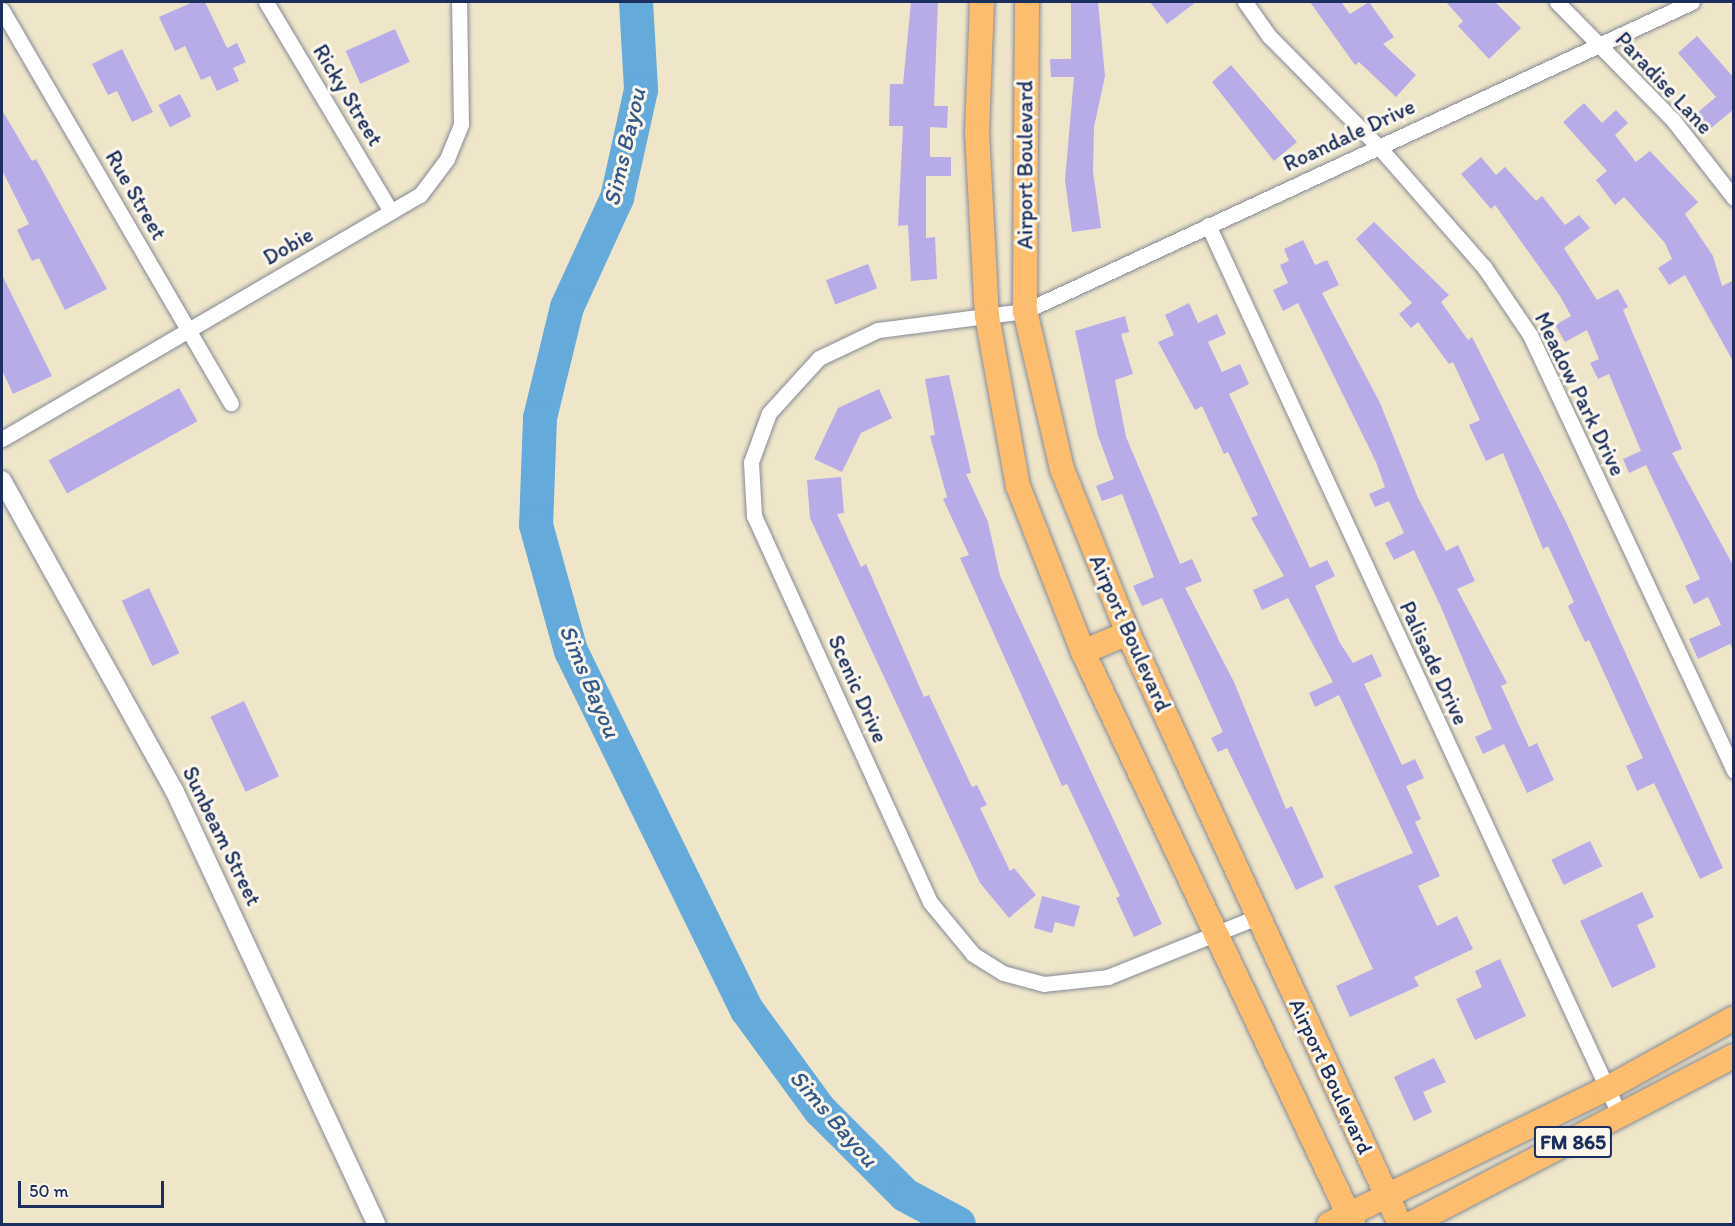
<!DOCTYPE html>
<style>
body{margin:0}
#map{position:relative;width:1735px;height:1226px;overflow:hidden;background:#efe6ca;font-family:Itim,sans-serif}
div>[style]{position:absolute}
.river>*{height:34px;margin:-17px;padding:0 17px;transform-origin:17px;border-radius:17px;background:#64aada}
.building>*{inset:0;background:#b7abe8;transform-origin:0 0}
.roads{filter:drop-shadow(0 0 2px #858a94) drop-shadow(0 0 2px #858a94)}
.minor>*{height:15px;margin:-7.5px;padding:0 7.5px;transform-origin:7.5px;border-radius:7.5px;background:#fff}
.tertiary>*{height:18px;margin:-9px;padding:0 9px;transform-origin:9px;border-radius:9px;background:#fff}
.primary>*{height:24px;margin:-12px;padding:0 12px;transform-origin:12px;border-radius:12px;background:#fcbd6f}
span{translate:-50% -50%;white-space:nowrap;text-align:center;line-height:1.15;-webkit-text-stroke:6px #fbf7ec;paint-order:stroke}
.shield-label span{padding:2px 4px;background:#fbf7ec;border:2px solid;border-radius:4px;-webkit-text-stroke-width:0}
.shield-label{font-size:21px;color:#1b2f5e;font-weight:700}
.street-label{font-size:22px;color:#1b2f5e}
.water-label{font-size:24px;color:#355a89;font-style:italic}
.frame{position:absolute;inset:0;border:3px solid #1b2f5e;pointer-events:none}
.scale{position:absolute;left:18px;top:1181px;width:146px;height:27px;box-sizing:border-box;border:3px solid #1b2f5e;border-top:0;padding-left:8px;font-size:18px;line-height:21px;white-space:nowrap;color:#1b2f5e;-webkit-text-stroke:4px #fbf7ec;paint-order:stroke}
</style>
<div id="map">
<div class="river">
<div style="left:636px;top:2px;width:88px;rotate:86.7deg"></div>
<div style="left:641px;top:90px;width:111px;rotate:102.5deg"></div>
<div style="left:617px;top:198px;width:120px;rotate:114.6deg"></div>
<div style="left:567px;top:307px;width:114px;rotate:103.7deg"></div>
<div style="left:540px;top:418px;width:107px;rotate:92.1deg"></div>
<div style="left:536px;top:525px;width:131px;rotate:74.5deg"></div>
<div style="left:571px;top:651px;width:400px;rotate:63.9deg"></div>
<div style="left:747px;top:1010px;width:124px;rotate:53.9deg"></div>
<div style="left:820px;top:1110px;width:120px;rotate:45deg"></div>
<div style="left:905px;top:1195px;width:61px;rotate:28.2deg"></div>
</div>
<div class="building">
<div style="clip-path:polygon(193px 2px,205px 2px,227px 48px,237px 43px,246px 62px,233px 68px,239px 81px,217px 91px,210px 76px,201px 80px,185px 46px,175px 51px,159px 17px)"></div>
<div style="clip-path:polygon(911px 2px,938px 2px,934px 106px,948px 106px,947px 128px,930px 127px,930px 157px,951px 157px,951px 176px,926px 176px,926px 238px,935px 237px,937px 279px,911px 281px,908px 225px,898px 226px,903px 126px,889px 126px,890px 84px,903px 84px)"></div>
<div style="clip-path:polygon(1071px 2px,1098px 2px,1105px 76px,1094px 127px,1093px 172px,1101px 228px,1072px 232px,1065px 180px,1074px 77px,1051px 77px,1050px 59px,1071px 59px)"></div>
<div style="clip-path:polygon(1150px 2px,1196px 2px,1167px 24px)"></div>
<div style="clip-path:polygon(1310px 2px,1341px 2px,1350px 14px,1369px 2px,1394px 37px,1383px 44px,1416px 75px,1396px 97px,1359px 62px,1355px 65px)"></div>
<div style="clip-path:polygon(1446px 2px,1495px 2px,1521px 28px,1489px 59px,1458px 26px,1463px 21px)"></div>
<div style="left:395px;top:29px;width:36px;height:54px;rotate:66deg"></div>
<div style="clip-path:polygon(1697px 36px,1734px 78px,1734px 109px,1710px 129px,1697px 113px,1716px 97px,1678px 53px)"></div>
<div style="clip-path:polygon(122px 49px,153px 112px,132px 122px,117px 91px,108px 95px,92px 64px)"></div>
<div style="clip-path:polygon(1231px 65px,1297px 142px,1274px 161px,1212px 82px)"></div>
<div style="left:180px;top:94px;width:25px;height:24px;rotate:63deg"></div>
<div style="clip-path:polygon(1584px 103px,1602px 123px,1616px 110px,1628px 123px,1615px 135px,1636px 162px,1650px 151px,1698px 202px,1685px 214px,1713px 256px,1722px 286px,1734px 280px,1734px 363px,1685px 275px,1669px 285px,1658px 268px,1672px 259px,1665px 243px,1624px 197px,1615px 205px,1596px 180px,1607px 171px,1563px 122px)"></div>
<div style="clip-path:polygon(2px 110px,32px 161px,36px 159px,107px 289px,65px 310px,39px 258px,32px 261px,17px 230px,29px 224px,2px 170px)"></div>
<div style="clip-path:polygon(1481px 157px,1496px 175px,1505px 167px,1536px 201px,1542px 196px,1565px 225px,1579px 215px,1590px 228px,1564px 248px,1597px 300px,1618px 289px,1628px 307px,1623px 310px,1682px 449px,1672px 453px,1734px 567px,1734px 652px,1730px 644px,1698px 659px,1689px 639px,1721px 625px,1708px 597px,1694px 604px,1685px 586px,1700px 579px,1646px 465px,1629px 473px,1623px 459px,1641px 451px,1609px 374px,1598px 379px,1590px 363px,1599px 359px,1587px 330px,1565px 342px,1555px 325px,1571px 316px,1560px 296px,1495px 205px,1491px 209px,1461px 174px)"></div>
<div style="clip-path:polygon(1374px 222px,1449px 295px,1441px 302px,1468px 340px,1472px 337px,1566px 522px,1723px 868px,1700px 879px,1654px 783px,1637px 791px,1626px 766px,1643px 758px,1589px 640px,1585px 642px,1568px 606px,1574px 602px,1548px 546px,1543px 549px,1503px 453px,1486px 461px,1469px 425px,1480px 420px,1453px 362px,1449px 364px,1418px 322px,1411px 328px,1399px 314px,1412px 303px,1356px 239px)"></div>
<div style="clip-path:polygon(1303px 240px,1315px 265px,1327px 260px,1339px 285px,1322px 293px,1380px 403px,1418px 498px,1446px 551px,1458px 545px,1475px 581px,1457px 589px,1507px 683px,1501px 686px,1529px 747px,1537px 743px,1554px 780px,1527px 793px,1504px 744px,1483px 754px,1475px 737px,1492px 729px,1441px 607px,1414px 550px,1394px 560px,1385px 543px,1404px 533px,1389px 501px,1375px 507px,1369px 494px,1385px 487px,1376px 462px,1298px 303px,1283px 311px,1273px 290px,1288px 283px,1280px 265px,1289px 261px,1284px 249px)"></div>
<div style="left:868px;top:264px;width:26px;height:45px;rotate:69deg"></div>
<div style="clip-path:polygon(2px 275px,52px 376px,13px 394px,2px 370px)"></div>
<div style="clip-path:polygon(1189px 303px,1198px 323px,1217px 314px,1226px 334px,1208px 342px,1222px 372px,1240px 364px,1249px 384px,1229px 394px,1310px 568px,1327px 560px,1335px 576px,1315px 586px,1340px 643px,1353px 663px,1372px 654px,1382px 676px,1364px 684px,1402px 765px,1415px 759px,1424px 778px,1406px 786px,1421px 819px,1415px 822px,1440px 876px,1418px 886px,1437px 926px,1457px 916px,1473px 949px,1414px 977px,1419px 986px,1350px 1017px,1336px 986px,1373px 969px,1334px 886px,1413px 853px,1339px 695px,1315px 707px,1309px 693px,1333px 682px,1288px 598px,1262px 610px,1253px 590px,1284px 576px,1251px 518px,1258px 515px,1228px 452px,1224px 454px,1202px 406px,1195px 410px,1158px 342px,1174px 335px,1165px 315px)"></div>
<div style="clip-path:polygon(1125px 316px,1129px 332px,1121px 334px,1133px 374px,1115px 380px,1126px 437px,1180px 564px,1192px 559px,1202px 581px,1185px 588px,1234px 682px,1286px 809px,1292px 806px,1324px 877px,1296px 890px,1227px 748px,1218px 752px,1211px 738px,1223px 732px,1162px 598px,1142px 606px,1133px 586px,1154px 577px,1122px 494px,1102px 501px,1096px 486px,1114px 479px,1098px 436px,1075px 331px)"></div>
<div style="clip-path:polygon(949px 375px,971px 473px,966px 474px,988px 522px,1000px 576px,1162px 924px,1134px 937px,1116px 898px,1120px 896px,1067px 784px,1062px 786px,960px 558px,969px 555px,943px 499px,947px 497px,930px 436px,935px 435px,925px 379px)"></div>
<div style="left:179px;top:388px;width:38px;height:149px;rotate:61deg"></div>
<div style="clip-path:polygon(879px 389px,892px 418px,861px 433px,842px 472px,814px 459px,838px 408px)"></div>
<div style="clip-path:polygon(841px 477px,844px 513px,837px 514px,861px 567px,866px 564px,924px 697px,929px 695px,972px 787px,977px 785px,987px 805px,980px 808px,1010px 871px,1014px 868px,1036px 895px,1009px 918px,980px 883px,810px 518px,807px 480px)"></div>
<div style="left:149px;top:588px;width:72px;height:30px;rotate:65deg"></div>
<div style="left:244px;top:701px;width:83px;height:37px;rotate:65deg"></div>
<div style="left:1590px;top:841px;width:28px;height:43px;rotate:64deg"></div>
<div style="clip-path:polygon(1642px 892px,1654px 917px,1637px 925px,1656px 967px,1612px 988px,1580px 921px)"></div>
<div style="clip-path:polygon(1042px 896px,1080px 906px,1074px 927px,1055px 922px,1052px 933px,1034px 928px)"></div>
<div style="clip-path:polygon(1500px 959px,1526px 1016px,1475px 1040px,1456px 999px,1482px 987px,1475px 971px)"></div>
<div style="clip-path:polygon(1434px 1058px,1446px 1082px,1423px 1092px,1432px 1112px,1414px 1121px,1394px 1077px)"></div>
</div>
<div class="roads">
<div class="minor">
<div style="left:266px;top:2px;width:244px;rotate:59.2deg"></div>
<div style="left:1245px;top:2px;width:42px;rotate:54.8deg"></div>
<div style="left:1269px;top:36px;width:155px;rotate:45.3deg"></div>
<div style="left:1378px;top:146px;width:161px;rotate:48.8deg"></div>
<div style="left:1484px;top:267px;width:82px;rotate:55.9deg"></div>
<div style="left:1530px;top:335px;width:481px;rotate:64.9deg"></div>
<div style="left:1557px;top:2px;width:165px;rotate:45.5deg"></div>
<div style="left:1673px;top:120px;width:99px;rotate:52deg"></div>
<div style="left:2px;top:10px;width:455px;rotate:59.8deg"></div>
<div style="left:1208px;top:225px;width:984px;rotate:65.18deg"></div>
<div style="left:2px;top:439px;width:484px;rotate:-30.3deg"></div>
<div style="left:420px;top:195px;width:45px;rotate:-53.1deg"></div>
<div style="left:447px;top:159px;width:38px;rotate:-68deg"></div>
<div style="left:461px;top:124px;width:122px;rotate:-90.9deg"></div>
<div style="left:1257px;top:917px;width:161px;rotate:158.1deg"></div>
<div style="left:1108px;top:977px;width:64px;rotate:173.8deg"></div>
<div style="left:1044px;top:984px;width:42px;rotate:-165deg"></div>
<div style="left:1003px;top:973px;width:36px;rotate:-148deg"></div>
<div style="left:973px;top:954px;width:67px;rotate:-129.6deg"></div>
<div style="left:930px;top:902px;width:424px;rotate:-114.5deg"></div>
<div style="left:754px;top:516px;width:54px;rotate:-93.2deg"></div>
<div style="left:751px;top:462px;width:52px;rotate:-69.8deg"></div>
<div style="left:769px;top:413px;width:74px;rotate:-47.7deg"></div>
<div style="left:819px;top:358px;width:65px;rotate:-25.4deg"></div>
<div style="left:878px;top:330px;width:148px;rotate:-7.4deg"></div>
<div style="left:1025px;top:311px;width:735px;rotate:-24.86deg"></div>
</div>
<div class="tertiary">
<div style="left:2px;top:480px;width:355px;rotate:61deg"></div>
<div style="left:174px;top:790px;width:479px;rotate:65deg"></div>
</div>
<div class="primary">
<div style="left:982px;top:2px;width:131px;rotate:92.2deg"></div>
<div style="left:977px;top:133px;width:183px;rotate:86.9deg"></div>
<div style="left:987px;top:316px;width:173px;rotate:79.7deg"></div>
<div style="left:1018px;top:486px;width:178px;rotate:68.6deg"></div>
<div style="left:1083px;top:652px;width:633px;rotate:64.73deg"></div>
<div style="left:1027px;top:2px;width:309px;rotate:90.4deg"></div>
<div style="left:1025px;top:311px;width:162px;rotate:76.8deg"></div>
<div style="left:1062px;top:469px;width:177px;rotate:68.1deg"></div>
<div style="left:1128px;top:633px;width:651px;rotate:65.29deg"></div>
<div style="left:1083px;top:652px;width:49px;rotate:-22.9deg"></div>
<div style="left:1329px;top:1224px;width:308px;rotate:-26deg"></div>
<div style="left:1606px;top:1089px;width:146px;rotate:-29deg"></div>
<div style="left:1411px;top:1224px;width:364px;rotate:-27.5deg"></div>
</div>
</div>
<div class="shield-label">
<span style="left:1573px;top:1142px">FM 865</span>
</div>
<div class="street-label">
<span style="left:1664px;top:83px;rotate:47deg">Paradise Lane</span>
<span style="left:348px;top:95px;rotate:59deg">Ricky Street</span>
<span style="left:1349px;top:135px;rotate:-25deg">Roandale Drive</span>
<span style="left:1025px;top:165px;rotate:-90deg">Airport Boulevard</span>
<span style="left:136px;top:195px;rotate:60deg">Rue Street</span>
<span style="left:288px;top:246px;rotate:-30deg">Dobie</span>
<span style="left:1580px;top:394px;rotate:64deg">Meadow Park Drive</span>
<span style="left:1130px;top:633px;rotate:66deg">Airport Boulevard</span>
<span style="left:1434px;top:663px;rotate:65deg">Palisade Drive</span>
<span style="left:858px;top:689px;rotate:66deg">Scenic Drive</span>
<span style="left:222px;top:836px;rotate:64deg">Sunbeam Street</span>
<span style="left:1331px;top:1076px;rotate:65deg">Airport Boulevard</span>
</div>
<div class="water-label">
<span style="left:624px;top:147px;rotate:-77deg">Sims Bayou</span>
<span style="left:590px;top:681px;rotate:67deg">Sims Bayou</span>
<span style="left:834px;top:1118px;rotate:49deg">Sims Bayou</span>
</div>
<div class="frame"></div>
<div class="scale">50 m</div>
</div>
